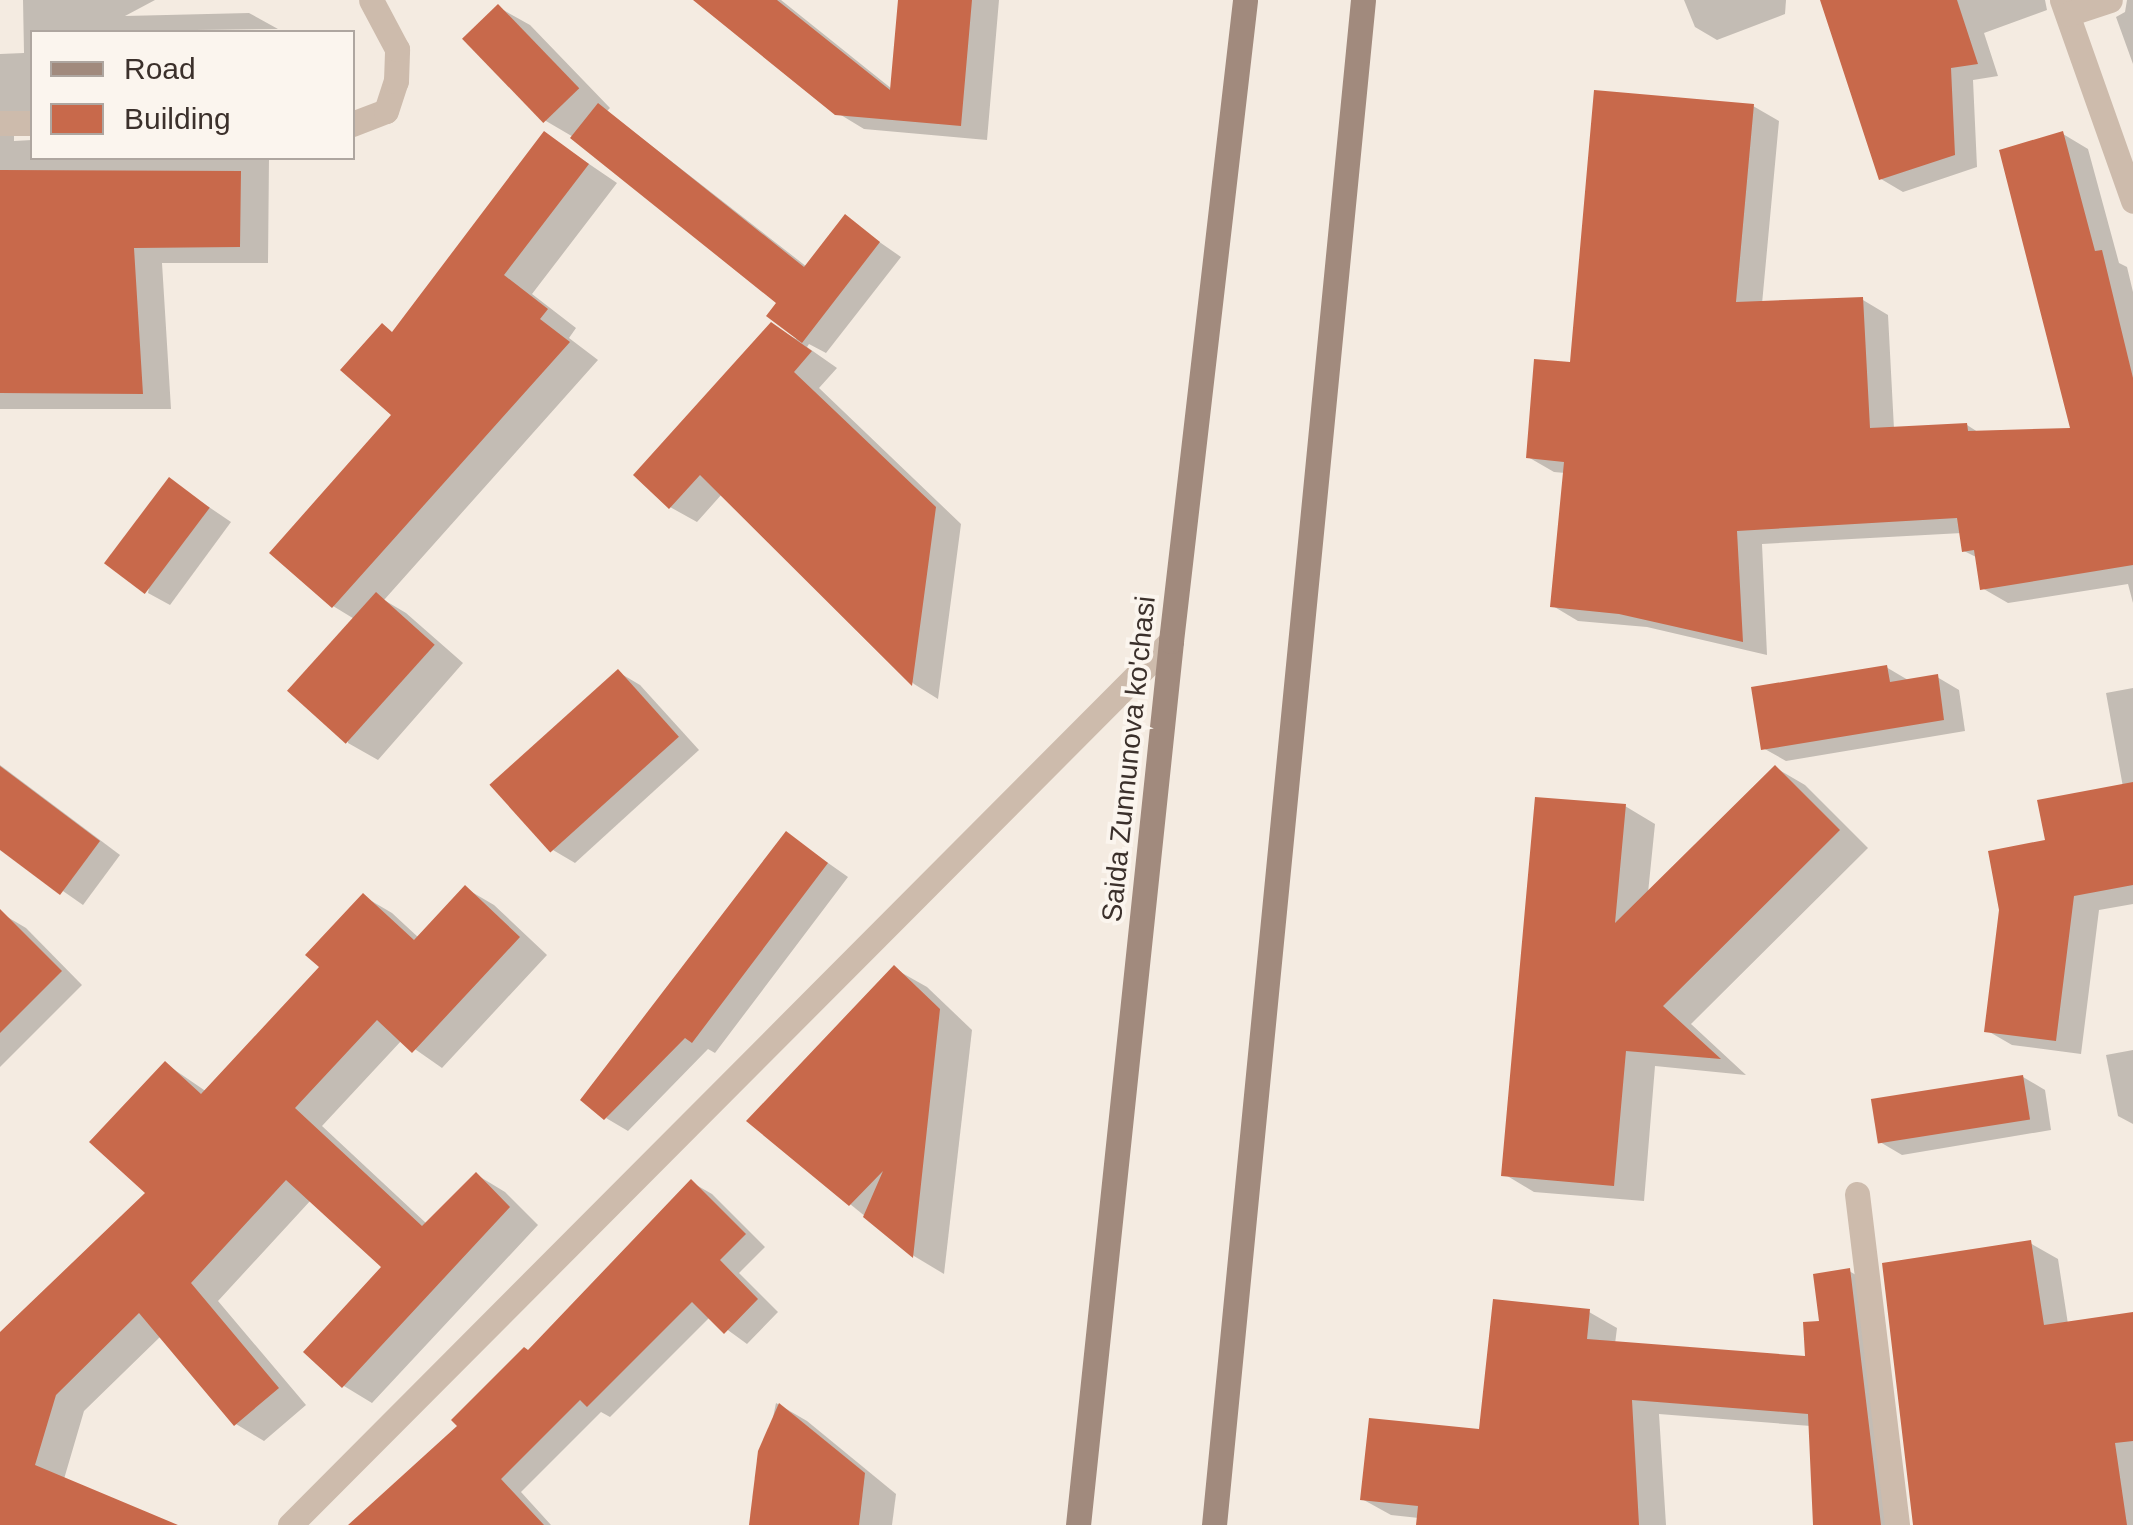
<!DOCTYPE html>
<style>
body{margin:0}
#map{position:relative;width:2133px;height:1525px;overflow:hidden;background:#f4ebe1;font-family:Arial,sans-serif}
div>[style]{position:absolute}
.shadow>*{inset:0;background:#0003}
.building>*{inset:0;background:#c8694b;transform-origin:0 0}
.minor>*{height:25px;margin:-12.5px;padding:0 12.5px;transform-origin:12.5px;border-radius:12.5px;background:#cdbbac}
.secondary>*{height:25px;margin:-12.5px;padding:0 12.5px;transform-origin:12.5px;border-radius:12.5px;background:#a18a7d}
span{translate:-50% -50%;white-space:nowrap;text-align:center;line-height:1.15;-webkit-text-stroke:8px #fbf5ee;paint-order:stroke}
.street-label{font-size:28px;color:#3b302b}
.legend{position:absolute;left:30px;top:30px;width:325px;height:130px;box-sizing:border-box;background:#fbf5ee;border:2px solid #aea6a0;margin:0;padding:12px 18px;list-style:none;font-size:30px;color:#3b302b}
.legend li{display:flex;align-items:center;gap:20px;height:50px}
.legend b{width:50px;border:2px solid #aea6a0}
</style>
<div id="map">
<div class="shadow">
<div style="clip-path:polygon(23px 0,155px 0,125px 16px,249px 13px,278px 29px,32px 32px,32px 124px,14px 132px,14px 141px,32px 140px,32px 158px,269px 158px,268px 263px,162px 263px,171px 409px,0 409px,0 54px,24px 53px)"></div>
<div style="clip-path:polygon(697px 0,781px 0,892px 89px,901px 0,999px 0,987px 140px,864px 129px,836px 112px)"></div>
<div style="clip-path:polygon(1684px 0,1786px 0,1785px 14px,1717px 40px,1695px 27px)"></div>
<div style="clip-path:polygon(1822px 0,2045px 0,2047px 10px,1984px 33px,1998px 76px,1973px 80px,1977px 167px,1903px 192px,1881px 179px)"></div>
<div style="clip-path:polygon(2127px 0,2133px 0,2133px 64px,2116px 17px,2125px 12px)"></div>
<div style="clip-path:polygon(498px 7px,530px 25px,610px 108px,607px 111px,807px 267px,845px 218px,901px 257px,826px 353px,809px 344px,807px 347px,837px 368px,819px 388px,961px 524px,938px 699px,914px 684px,722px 494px,697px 522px,670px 507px,771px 325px,796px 339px,798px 336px,779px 303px,575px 138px,546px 121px)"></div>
<div style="clip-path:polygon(1753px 106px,1779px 121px,1762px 304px,1863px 300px,1888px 315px,1894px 429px,1967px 425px,1981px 434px,2073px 431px,2063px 134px,2088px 149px,2119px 263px,2127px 267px,2133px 292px,2133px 603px,2128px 584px,2008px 603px,1982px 588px,1978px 558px,1964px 551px,1962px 533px,1762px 544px,1767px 655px,1647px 627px,1578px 621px,1553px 606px,1565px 473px,1554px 472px,1528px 457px,1572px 364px)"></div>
<div style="clip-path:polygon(545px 134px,617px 183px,532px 294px,576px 328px,569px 338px,598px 360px,384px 600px,406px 613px,463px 663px,378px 760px,348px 743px,356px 620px,333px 606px,395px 415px,394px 334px)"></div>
<div style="clip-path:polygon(169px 480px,231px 522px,170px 605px,148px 593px)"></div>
<div style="clip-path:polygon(1886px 667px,1908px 680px,1937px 677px,1959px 690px,1965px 731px,1786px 761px,1763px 748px)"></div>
<div style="clip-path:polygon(618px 672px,640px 685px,699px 750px,575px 863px,553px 850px)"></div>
<div style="clip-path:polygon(2133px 688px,2133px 904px,2099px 910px,2081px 1054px,2012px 1045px,1986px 1030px,2048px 842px,2123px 787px,2106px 693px)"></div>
<div style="clip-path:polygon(0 765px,120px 855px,83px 905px,0 847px)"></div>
<div style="clip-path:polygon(1776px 768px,1805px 785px,1868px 848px,1691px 1024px,1746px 1075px,1655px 1066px,1644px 1201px,1534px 1192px,1504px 1174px,1625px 806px,1655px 824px,1648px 893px)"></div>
<div style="clip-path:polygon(787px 834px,848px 877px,715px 1053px,708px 1049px,628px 1131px,606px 1118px)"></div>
<div style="clip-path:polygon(465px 888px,494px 905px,547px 955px,442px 1068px,402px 1040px,322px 1126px,427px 1224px,477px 1175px,505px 1192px,538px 1225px,372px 1403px,344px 1386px,307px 1352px,384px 1267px,311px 1200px,218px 1301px,306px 1405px,264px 1441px,236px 1424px,161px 1336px,84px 1411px,64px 1479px,176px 1525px,0 1525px,0 1337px,148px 1193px,166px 1064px,207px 1092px,322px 967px,363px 896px,392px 913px,419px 938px)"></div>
<div style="clip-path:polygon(4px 915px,26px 928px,82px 985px,0 1067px,0 919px)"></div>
<div style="clip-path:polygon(895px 969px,927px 987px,972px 1030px,944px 1274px,914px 1256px,850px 1204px)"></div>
<div style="clip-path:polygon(2133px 1050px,2133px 1124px,2118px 1116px,2106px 1055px)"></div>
<div style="clip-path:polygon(2023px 1077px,2045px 1090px,2051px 1130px,1902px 1155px,1880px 1142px)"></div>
<div style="clip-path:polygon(691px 1182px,712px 1194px,765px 1247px,739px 1273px,778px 1312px,747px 1344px,710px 1317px,610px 1417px,601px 1412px,521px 1492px,551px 1525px,351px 1525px,460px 1426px)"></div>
<div style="clip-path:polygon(2030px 1243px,2058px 1259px,2068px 1324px,2133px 1410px,2133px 1525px,1915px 1525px)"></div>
<div style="clip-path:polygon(1849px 1271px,1877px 1287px,1906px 1525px,1816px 1525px,1811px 1426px,1659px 1414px,1666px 1525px,1419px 1525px,1419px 1518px,1391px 1515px,1362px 1499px,1481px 1432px,1589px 1312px,1617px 1328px,1615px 1344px,1808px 1359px)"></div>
<div style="clip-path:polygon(776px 1403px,807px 1421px,896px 1494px,892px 1525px,751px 1525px)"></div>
</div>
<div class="building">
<div style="clip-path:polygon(693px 0,777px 0,890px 90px,898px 0,972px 0,961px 126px,835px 115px)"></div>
<div style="clip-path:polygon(1820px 0,1957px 0,1978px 64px,1951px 68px,1955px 155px,1879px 180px)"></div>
<div style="left:498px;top:4px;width:117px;height:50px;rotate:46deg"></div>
<div style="clip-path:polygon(1594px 90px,1754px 104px,1736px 302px,1863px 297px,1870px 428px,1967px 423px,1968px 431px,2070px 428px,1999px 150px,2063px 131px,2095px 251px,2102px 250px,2133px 378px,2133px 565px,1980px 590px,1974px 550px,1962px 552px,1957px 518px,1737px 531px,1743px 642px,1619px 614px,1550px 607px,1564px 462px,1526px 458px,1534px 359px,1570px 362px)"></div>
<div style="clip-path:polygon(598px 103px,804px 267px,845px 214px,880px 242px,802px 343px,766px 316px,776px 303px,570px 138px)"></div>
<div style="clip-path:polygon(544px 131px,589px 164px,504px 275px,548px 309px,540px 319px,570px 342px,332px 608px,269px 553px,391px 415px,340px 370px,382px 323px,392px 332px)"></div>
<div style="clip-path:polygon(0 170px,241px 171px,240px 247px,134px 248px,143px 394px,0 393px)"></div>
<div style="clip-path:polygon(771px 322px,812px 351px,794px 372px,936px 507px,912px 686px,700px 475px,669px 509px,633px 475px)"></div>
<div style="left:169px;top:477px;width:51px;height:108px;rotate:37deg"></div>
<div style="left:376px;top:592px;width:79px;height:133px;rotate:42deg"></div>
<div style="clip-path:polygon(1887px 665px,1890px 682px,1938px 674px,1944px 720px,1761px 750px,1751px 687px)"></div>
<div style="left:618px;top:669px;width:91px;height:173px;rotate:48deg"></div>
<div style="clip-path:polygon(1775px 765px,1840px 830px,1663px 1006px,1721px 1059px,1626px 1051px,1614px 1186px,1501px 1176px,1535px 797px,1626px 804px,1615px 923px)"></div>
<div style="clip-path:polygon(0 766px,100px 841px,60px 895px,0 850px)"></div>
<div style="clip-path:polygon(2133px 782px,2133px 885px,2074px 896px,2056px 1041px,1984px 1032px,1999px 910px,1988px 851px,2045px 840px,2037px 800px)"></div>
<div style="clip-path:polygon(786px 831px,828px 863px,692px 1043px,685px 1038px,604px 1120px,580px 1100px)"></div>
<div style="clip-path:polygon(465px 885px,520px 937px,412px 1053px,377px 1020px,295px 1108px,422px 1226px,476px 1172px,510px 1207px,342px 1388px,303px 1352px,381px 1267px,286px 1180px,191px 1283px,279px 1388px,234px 1426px,139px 1313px,56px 1395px,35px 1465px,178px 1525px,0 1525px,0 1332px,145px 1193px,89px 1142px,165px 1061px,201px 1094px,319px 967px,305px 955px,363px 893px,414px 940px)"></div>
<div style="clip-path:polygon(0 909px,62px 971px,0 1033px)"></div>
<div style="clip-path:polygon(894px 965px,940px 1009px,913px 1258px,863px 1217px,883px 1171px,849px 1206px,746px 1121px)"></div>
<div style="left:2023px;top:1075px;width:45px;height:154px;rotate:81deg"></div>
<div style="clip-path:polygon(691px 1179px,746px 1234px,720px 1260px,758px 1299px,724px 1334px,692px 1302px,587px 1407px,580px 1400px,501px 1479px,544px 1525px,348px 1525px,457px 1426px,451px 1420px,524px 1347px,528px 1350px)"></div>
<div style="clip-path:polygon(2031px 1240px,2044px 1325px,2133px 1312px,2133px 1441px,2115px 1443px,2127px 1525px,1913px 1525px,1882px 1263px)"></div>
<div style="clip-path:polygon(1850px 1268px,1881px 1525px,1813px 1525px,1808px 1414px,1632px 1400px,1639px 1525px,1416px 1525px,1418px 1506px,1360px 1500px,1369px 1418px,1479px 1429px,1493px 1299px,1590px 1309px,1587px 1339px,1805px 1356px,1803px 1322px,1819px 1321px,1813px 1274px)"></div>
<div style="clip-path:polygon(779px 1403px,865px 1473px,859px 1525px,749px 1525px,758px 1451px)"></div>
</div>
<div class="minor">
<div style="left:2062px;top:0;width:213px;rotate:70.5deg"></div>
<div style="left:2068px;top:14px;width:44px;rotate:-18.4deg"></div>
<div style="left:0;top:123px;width:32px"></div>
<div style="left:352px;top:124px;width:36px;rotate:-21deg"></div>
<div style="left:386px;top:111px;width:32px;rotate:-72deg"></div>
<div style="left:396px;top:81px;width:32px;rotate:-88deg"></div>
<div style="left:397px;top:49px;width:55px;rotate:-118deg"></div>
<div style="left:1857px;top:1194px;width:333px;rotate:83.1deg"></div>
<div style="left:290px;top:1525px;width:1248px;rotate:-45.1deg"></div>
</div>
<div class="secondary">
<div style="left:1078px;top:1525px;width:889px;rotate:-83.99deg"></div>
<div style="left:1171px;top:641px;width:645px;rotate:-83.41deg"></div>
<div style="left:1214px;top:1525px;width:1532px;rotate:-84.42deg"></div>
</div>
<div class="street-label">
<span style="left:1129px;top:759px;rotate:-84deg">Saida Zunnunova ko'chasi</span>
</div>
<ul class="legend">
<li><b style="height:12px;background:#a18a7d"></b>Road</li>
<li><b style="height:28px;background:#c8694b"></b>Building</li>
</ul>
</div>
